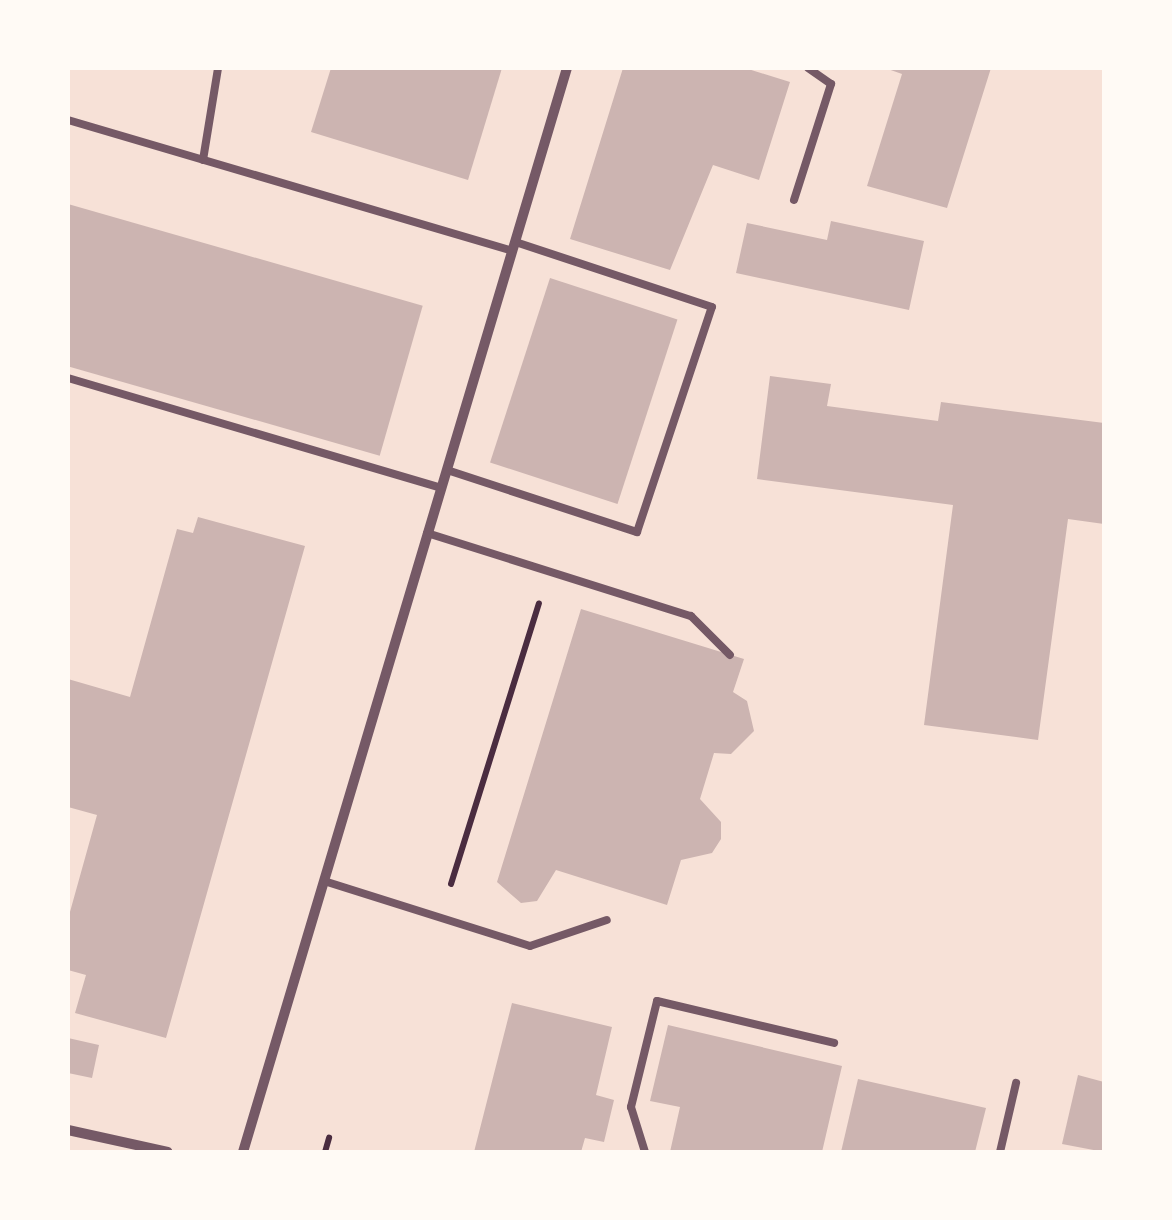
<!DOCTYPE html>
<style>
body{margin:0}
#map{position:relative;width:1172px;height:1220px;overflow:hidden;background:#f7e1d7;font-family:"Fira Sans Condensed",sans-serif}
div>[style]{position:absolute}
.building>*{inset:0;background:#ccb4b1;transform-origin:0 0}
.path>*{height:6px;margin:-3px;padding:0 3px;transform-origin:3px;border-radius:3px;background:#4a2c40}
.service>*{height:8px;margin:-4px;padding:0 4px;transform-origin:4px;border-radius:4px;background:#755966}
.minor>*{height:10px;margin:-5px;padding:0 5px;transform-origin:5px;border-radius:5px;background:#755966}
span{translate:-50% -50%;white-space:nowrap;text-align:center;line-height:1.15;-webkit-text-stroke:8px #fffaf5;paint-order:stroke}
.frame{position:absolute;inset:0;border:70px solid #fffaf5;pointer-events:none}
</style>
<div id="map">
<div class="building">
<div style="clip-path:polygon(331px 68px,502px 68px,468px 180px,311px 132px)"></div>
<div style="clip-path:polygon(623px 68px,745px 68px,790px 82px,759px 180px,713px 165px,670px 270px,570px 239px)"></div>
<div style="clip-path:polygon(885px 68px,991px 68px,947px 208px,867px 186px,902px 74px)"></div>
<div style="left:68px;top:204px;width:369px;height:156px;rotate:16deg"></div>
<div style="clip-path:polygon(831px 221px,924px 241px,909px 310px,736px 273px,747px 223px,827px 240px)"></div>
<div style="left:550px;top:278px;width:134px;height:194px;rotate:18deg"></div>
<div style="clip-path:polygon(770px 376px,831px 384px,827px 406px,938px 421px,941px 402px,1104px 423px,1104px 524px,1068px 519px,1038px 740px,924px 725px,953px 505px,757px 479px)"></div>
<div style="clip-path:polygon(198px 517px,305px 546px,166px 1038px,75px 1013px,86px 975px,68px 970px,68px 919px,97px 815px,68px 807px,68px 679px,130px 697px,177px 529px,193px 533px)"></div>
<div style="clip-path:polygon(581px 609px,744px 659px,733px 692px,747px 701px,754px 731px,731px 754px,714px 753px,700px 799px,721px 822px,721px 839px,712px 853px,681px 860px,667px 905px,556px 870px,537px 901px,521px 903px,497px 882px)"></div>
<div style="clip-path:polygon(512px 1003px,612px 1027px,596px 1095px,614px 1100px,604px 1142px,585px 1138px,581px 1152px,474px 1152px)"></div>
<div style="clip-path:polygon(668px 1025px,842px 1066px,822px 1152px,670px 1152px,680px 1107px,650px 1101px)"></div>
<div style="clip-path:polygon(68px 1038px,99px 1045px,92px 1078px,68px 1073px)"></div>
<div style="clip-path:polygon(1078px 1075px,1104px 1082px,1104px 1152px,1062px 1144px)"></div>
<div style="clip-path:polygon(858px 1079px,986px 1108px,975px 1152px,841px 1152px)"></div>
</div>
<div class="path">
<div style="left:451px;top:884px;width:294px;rotate:-72.6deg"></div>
<div style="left:325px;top:1152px;width:15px;rotate:-74deg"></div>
</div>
<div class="service">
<div style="left:68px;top:120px;width:463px;rotate:16.4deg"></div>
<div style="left:203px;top:160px;width:93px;rotate:-80.7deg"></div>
<div style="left:794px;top:200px;width:122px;rotate:-72.3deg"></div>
<div style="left:831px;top:84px;width:28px;rotate:-145deg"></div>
<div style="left:68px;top:378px;width:389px;rotate:16.4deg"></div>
<div style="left:447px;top:470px;width:200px;rotate:18.1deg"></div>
<div style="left:637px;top:532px;width:237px;rotate:-71.6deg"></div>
<div style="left:712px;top:307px;width:207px;rotate:-161.7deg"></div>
<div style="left:427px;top:533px;width:277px;rotate:17.5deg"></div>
<div style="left:691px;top:616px;width:55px;rotate:45deg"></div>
<div style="left:324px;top:881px;width:216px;rotate:17.5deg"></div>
<div style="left:530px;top:946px;width:81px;rotate:-18.7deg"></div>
<div style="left:645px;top:1152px;width:47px;rotate:-107.3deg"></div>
<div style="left:631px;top:1107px;width:109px;rotate:-76.2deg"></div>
<div style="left:657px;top:1001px;width:182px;rotate:13.3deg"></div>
<div style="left:1000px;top:1152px;width:71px;rotate:-76.9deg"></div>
</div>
<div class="minor">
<div style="left:68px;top:1130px;width:102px;rotate:12.4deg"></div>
<div style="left:243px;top:1152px;width:1131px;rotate:-73.36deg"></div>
</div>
<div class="frame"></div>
</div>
